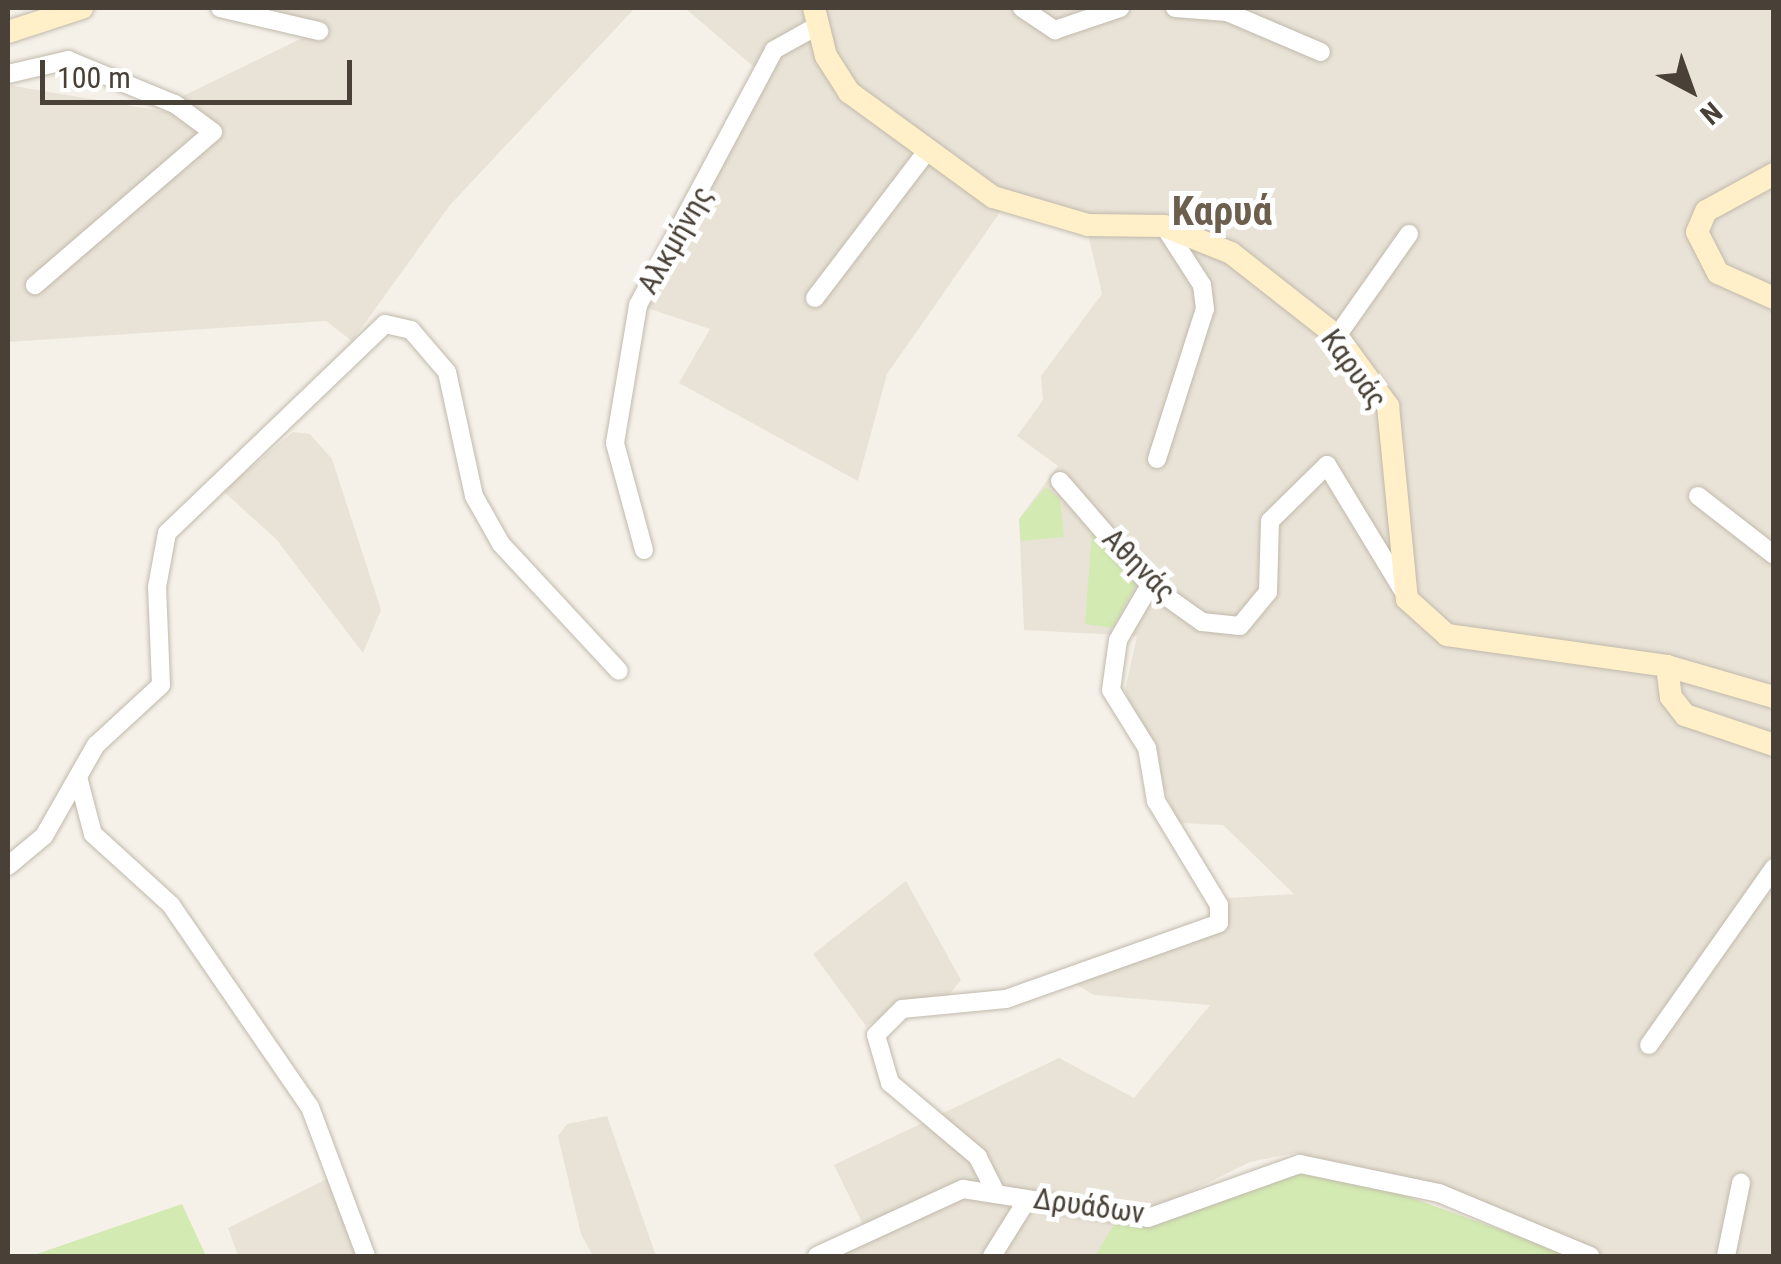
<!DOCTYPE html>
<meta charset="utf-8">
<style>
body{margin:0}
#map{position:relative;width:1781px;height:1264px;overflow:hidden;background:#f5f1e9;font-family:"Roboto Condensed",sans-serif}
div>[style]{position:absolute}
.residential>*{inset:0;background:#e9e3d7}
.green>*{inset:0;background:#d3eab2}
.roads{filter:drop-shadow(0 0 2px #c1b9ab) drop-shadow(0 0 2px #c1b9ab)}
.street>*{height:18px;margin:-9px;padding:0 9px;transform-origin:9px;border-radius:9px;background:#fff}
.secondary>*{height:22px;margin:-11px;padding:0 11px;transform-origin:11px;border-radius:11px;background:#fff0c9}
span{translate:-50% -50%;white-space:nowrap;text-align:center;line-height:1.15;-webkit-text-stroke:10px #fff;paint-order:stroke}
.street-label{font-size:30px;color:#494137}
.district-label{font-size:40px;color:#6c5f4e;font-weight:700}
.frame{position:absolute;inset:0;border:10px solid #494137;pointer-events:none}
.north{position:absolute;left:1641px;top:40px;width:100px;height:100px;-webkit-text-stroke:8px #fff;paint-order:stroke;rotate:139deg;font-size:28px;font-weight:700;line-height:40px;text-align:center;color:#494137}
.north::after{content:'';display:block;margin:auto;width:35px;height:45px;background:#494137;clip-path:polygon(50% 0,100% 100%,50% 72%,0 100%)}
.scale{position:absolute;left:40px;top:60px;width:312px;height:45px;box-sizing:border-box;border:5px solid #494137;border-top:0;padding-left:12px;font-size:30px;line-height:35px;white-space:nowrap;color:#494137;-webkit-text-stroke:8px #fff;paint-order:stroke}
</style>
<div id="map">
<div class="residential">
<div style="clip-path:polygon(247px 8px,635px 8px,450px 205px,352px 341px,326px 321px,8px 342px,8px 85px,173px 113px,183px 96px,323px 28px)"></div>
<div style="clip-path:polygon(685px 8px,1773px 8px,1773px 1256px,1599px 1256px,1444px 1186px,1295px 1153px,1250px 1162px,1115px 1229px,1095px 1256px,833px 1256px,870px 1239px,834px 1165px,1059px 1058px,1134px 1098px,1210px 1005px,1094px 995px,1070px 981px,1226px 924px,1229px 898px,1294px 894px,1223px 825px,1178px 823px,1125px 690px,1137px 636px,1024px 630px,1019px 519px,1058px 466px,1017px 436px,1043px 400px,1041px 376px,1102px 294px,1084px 217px,1012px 195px,887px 374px,858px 481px,679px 383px,710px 329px,644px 307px,769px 80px)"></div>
<div style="clip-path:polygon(293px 432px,310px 434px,332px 459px,381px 610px,363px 653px,276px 539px,223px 491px)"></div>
<div style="clip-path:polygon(906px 881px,961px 980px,947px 997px,911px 1002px,866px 1026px,813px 954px)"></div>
<div style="clip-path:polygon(607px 1116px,656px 1256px,593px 1256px,581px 1234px,558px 1136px,567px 1124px)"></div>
<div style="clip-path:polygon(331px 1177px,358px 1256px,238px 1256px,228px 1228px)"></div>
</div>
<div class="green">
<div style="clip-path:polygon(1046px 487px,1060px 499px,1064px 537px,1021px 541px,1019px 519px)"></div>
<div style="clip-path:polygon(1092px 531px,1139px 580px,1112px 628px,1085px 624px)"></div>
<div style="clip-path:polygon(1274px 1170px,1337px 1171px,1573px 1256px,1095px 1256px,1117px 1220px)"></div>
<div style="clip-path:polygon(182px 1204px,206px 1256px,31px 1256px)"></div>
</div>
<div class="roads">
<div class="street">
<div style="left:220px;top:8px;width:102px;rotate:13.1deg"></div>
<div style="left:1022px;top:8px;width:40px;rotate:34deg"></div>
<div style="left:1055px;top:30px;width:69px;rotate:-18.7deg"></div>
<div style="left:1175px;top:8px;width:52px;rotate:4.4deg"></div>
<div style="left:1227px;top:12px;width:102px;rotate:23.1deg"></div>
<div style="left:8px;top:74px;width:62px;rotate:-13.1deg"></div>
<div style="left:68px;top:60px;width:116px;rotate:22.4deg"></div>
<div style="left:175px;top:104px;width:47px;rotate:36.4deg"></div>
<div style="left:213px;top:132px;width:235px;rotate:139.3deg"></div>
<div style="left:815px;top:298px;width:185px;rotate:-52.7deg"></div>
<div style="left:1337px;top:336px;width:125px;rotate:-54.8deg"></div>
<div style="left:1157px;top:459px;width:157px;rotate:-72.3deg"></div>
<div style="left:1205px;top:309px;width:24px;rotate:-97deg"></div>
<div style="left:1202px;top:285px;width:70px;rotate:-122.8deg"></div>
<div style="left:1060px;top:481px;width:138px;rotate:49.1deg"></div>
<div style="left:1150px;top:585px;width:64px;rotate:35.4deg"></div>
<div style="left:1202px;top:622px;width:38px;rotate:6deg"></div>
<div style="left:1240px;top:626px;width:44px;rotate:-50.5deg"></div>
<div style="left:1268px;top:592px;width:71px;rotate:-88.4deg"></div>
<div style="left:1270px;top:521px;width:80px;rotate:-44.5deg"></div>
<div style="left:1327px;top:465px;width:145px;rotate:58.8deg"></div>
<div style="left:1698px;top:496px;width:96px;rotate:37.8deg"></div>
<div style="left:644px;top:550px;width:111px;rotate:-105.2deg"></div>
<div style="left:615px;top:443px;width:140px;rotate:-80.5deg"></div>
<div style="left:638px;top:305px;width:289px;rotate:-61.9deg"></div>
<div style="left:774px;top:50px;width:51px;rotate:-29.1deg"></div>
<div style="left:78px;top:777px;width:59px;rotate:75.3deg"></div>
<div style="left:93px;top:834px;width:105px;rotate:42.3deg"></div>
<div style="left:171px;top:905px;width:245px;rotate:55.5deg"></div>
<div style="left:310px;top:1107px;width:159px;rotate:69.4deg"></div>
<div style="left:8px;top:866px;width:47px;rotate:-39.8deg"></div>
<div style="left:44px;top:836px;width:105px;rotate:-60.3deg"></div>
<div style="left:96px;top:745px;width:88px;rotate:-42.7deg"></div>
<div style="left:161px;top:685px;width:98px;rotate:-92.3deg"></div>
<div style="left:157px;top:587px;width:55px;rotate:-79.5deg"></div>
<div style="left:167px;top:533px;width:302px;rotate:-43.8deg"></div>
<div style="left:385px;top:324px;width:27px;rotate:13deg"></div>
<div style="left:411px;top:330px;width:55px;rotate:49.4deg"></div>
<div style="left:447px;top:372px;width:127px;rotate:77.7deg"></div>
<div style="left:474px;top:496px;width:55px;rotate:60.6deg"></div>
<div style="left:501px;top:544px;width:173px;rotate:47.1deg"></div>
<div style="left:1649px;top:1045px;width:217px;rotate:-54.8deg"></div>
<div style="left:994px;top:1189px;width:36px;rotate:-117deg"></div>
<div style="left:978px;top:1157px;width:115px;rotate:-139.9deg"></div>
<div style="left:890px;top:1083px;width:50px;rotate:-106.3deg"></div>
<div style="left:876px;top:1035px;width:37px;rotate:-45deg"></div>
<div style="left:902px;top:1009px;width:104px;rotate:-5.5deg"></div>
<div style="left:1006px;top:999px;width:226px;rotate:-19.6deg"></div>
<div style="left:1219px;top:923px;width:18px;rotate:-90deg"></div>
<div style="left:1219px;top:905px;width:122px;rotate:-121.2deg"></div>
<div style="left:1156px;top:801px;width:54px;rotate:-99.6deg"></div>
<div style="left:1147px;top:748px;width:68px;rotate:-121.8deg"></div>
<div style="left:1111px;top:690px;width:50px;rotate:-82deg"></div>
<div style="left:1118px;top:640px;width:64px;rotate:-59.8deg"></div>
<div style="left:817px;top:1256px;width:161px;rotate:-24.7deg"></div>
<div style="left:963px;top:1189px;width:187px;rotate:8.9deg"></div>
<div style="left:1148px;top:1218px;width:161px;rotate:-19.6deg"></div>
<div style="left:1300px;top:1164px;width:142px;rotate:11.8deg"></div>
<div style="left:1439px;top:1193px;width:164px;rotate:22.6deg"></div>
<div style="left:992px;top:1256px;width:66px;rotate:-58deg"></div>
<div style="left:1726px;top:1256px;width:75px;rotate:-78.4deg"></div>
</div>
<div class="secondary">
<div style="left:814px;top:8px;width:49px;rotate:76deg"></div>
<div style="left:826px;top:56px;width:43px;rotate:57.4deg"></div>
<div style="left:849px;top:92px;width:178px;rotate:36.1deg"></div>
<div style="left:993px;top:197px;width:99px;rotate:16.4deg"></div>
<div style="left:1088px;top:225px;width:76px;rotate:0.8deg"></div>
<div style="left:1164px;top:226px;width:72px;rotate:21.9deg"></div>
<div style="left:1231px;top:253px;width:135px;rotate:38.1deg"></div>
<div style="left:1337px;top:336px;width:87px;rotate:53.9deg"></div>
<div style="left:1388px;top:406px;width:194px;rotate:84.4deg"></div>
<div style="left:1407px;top:599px;width:54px;rotate:42deg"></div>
<div style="left:1447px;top:635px;width:222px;rotate:8deg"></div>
<div style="left:1667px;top:666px;width:111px;rotate:16.2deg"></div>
<div style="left:8px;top:32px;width:78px;rotate:-18deg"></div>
<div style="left:1774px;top:174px;width:77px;rotate:151.4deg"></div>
<div style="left:1706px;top:211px;width:23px;rotate:113deg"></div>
<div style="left:1697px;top:232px;width:46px;rotate:62.9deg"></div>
<div style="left:1718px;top:273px;width:61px;rotate:24.1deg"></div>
<div style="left:1667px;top:666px;width:31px;rotate:83deg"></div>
<div style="left:1671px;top:697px;width:23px;rotate:52deg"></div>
<div style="left:1685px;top:715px;width:94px;rotate:18.6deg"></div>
</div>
</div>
<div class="street-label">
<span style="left:675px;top:240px;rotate:-60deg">Αλκμήνης</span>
<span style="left:1354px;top:369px;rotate:54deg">Καρυάς</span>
<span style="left:1139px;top:565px;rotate:45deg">Αθηνάς</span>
<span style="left:1089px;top:1206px;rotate:8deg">Δρυάδων</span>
</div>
<div class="district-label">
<span style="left:1222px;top:212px">Καρυά</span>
</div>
<div class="frame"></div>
<div class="north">N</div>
<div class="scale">100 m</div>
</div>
